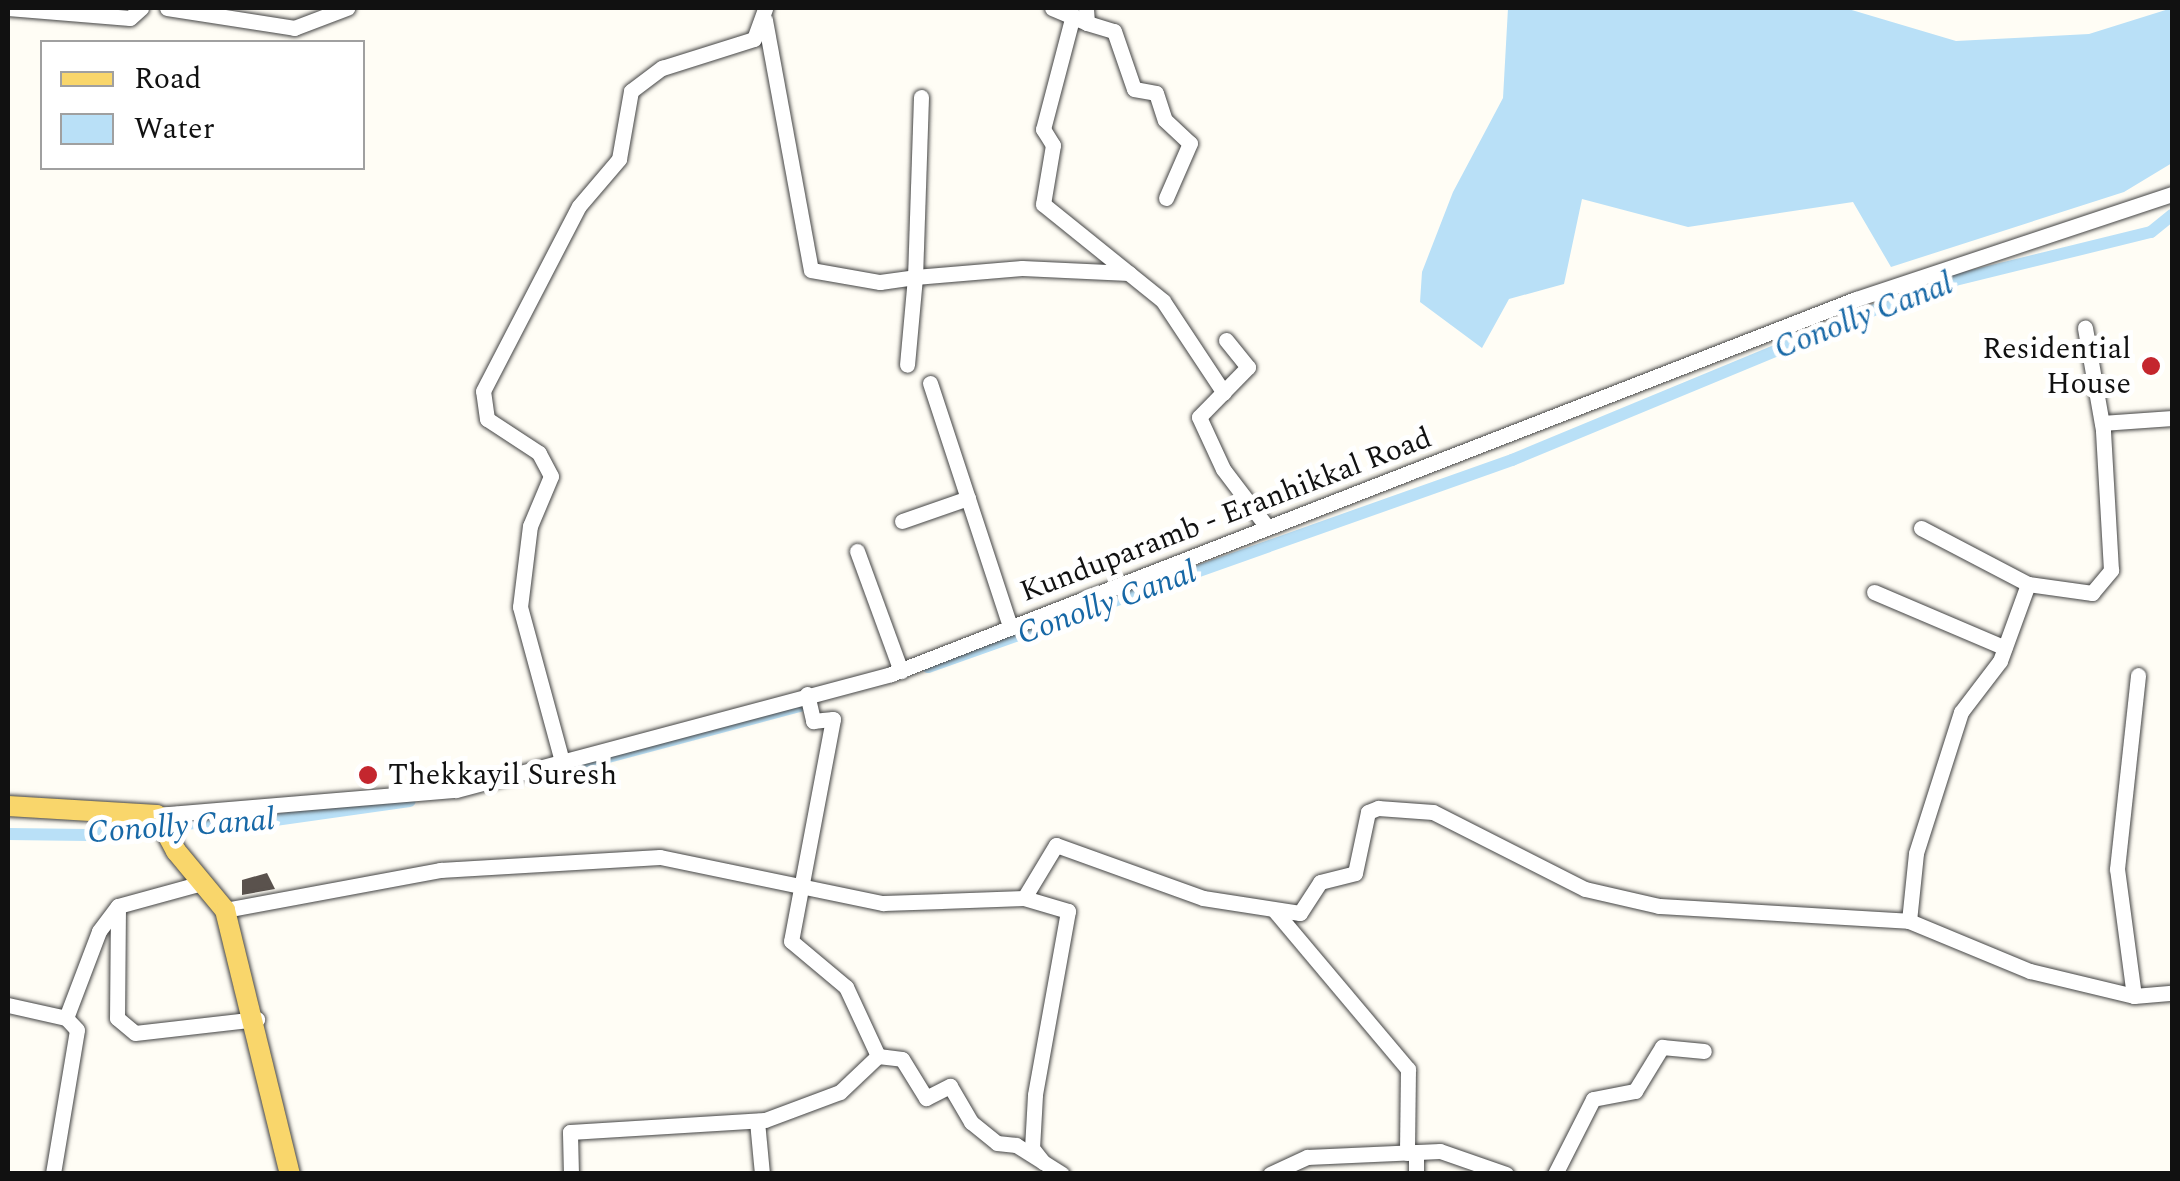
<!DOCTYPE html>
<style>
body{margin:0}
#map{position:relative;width:2180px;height:1181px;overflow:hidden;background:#fffdf5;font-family:Spectral,serif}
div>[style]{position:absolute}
.water>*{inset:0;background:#b9e0f7}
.canal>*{height:12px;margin:-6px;padding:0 6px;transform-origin:6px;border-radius:6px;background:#b9e0f7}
.building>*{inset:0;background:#5a524d}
.roads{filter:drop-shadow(0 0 2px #444) drop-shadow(0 0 2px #444)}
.minor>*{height:15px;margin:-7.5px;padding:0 7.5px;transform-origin:7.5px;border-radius:7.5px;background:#fff}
.major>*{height:20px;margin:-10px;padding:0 10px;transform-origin:10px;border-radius:10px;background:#f9d66b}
.dots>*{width:28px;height:28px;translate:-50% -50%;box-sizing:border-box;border:5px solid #fff;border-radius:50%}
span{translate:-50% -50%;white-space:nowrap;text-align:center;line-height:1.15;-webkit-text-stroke:10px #fff;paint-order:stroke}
.poi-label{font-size:30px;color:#111}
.right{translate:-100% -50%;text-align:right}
.left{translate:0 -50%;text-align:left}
.street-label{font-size:30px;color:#111}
.water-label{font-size:32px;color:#1768a6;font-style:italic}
.frame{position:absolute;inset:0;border:10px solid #111;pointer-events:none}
.legend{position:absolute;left:40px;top:40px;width:325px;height:130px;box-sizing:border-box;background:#fff;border:2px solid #a0a0a0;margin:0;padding:12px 18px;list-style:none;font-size:30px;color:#111}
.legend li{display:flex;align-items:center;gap:20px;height:50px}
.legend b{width:50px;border:2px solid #a0a0a0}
</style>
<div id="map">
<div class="water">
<div style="clip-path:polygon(1508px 8px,1845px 8px,1956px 41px,2089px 34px,2172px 8px,2172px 163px,2124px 192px,1891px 267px,1853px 202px,1688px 227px,1582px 199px,1564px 284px,1509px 299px,1482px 348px,1420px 302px,1422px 272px,1453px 192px,1503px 98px)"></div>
</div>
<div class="canal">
<div style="left:928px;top:667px;width:620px;rotate:-19.52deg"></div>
<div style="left:1512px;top:460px;width:458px;rotate:-22.5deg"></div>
<div style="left:1935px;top:285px;width:222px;rotate:-13.8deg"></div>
<div style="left:2151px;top:232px;width:27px;rotate:-39deg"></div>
<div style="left:533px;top:777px;width:279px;rotate:-14.9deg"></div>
<div style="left:8px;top:834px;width:80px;rotate:0.7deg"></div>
<div style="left:88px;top:835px;width:35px;rotate:-16deg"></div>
<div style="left:122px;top:825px;width:34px;rotate:17deg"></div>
<div style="left:155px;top:835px;width:17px;rotate:-40deg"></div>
<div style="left:168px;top:824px;width:100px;rotate:-1.7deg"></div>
<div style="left:268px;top:821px;width:143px;rotate:-8deg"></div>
</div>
<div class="building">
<div style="clip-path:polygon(267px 873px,275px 889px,242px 895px,242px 880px)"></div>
</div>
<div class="roads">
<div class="minor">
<div style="left:8px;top:8px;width:122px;rotate:4.7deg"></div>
<div style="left:130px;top:18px;width:15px;rotate:-42deg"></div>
<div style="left:167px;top:8px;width:129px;rotate:8.9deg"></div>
<div style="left:294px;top:28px;width:57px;rotate:-20.7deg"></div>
<div style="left:1052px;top:8px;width:38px;rotate:23deg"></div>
<div style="left:1087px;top:23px;width:15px;rotate:-94deg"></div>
<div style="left:1073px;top:15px;width:118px;rotate:104.7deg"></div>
<div style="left:1043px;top:129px;width:19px;rotate:58deg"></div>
<div style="left:1053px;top:145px;width:60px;rotate:99.6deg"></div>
<div style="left:1043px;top:204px;width:154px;rotate:38.9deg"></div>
<div style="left:1163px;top:301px;width:110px;rotate:56.5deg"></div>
<div style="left:765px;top:20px;width:254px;rotate:79.6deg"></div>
<div style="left:811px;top:270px;width:70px;rotate:9.9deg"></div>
<div style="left:880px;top:282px;width:35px;rotate:-8deg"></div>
<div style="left:915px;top:277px;width:88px;rotate:95.2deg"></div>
<div style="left:1087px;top:23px;width:28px;rotate:17deg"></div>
<div style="left:1114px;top:31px;width:61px;rotate:71deg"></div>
<div style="left:1134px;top:89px;width:22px;rotate:10deg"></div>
<div style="left:1156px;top:93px;width:28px;rotate:72deg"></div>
<div style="left:1165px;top:120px;width:34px;rotate:43deg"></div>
<div style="left:1190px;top:143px;width:60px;rotate:113.6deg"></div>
<div style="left:921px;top:97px;width:180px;rotate:91.9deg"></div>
<div style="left:915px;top:277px;width:107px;rotate:-4.8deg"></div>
<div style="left:1022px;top:268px;width:107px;rotate:2.7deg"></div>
<div style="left:1226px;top:340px;width:35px;rotate:51deg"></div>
<div style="left:1248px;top:367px;width:70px;rotate:134.4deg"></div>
<div style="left:1199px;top:417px;width:57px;rotate:65.2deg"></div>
<div style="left:1223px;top:469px;width:73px;rotate:52.8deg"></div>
<div style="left:930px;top:383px;width:256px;rotate:71.8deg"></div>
<div style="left:2102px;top:423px;width:70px;rotate:-4.1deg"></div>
<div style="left:902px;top:521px;width:70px;rotate:-19.2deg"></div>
<div style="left:1921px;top:528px;width:121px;rotate:27.6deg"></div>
<div style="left:857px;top:551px;width:128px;rotate:69.9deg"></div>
<div style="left:1874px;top:592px;width:142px;rotate:23.1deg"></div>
<div style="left:807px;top:694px;width:28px;rotate:77deg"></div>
<div style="left:813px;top:721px;width:20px;rotate:-6deg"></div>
<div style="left:833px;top:719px;width:226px;rotate:100.7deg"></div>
<div style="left:791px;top:941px;width:72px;rotate:39.9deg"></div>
<div style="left:846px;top:987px;width:76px;rotate:65.1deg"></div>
<div style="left:878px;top:1056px;width:24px;rotate:7deg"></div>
<div style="left:902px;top:1059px;width:46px;rotate:58.4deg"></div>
<div style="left:926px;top:1098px;width:27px;rotate:-27deg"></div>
<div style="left:950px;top:1086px;width:42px;rotate:59.7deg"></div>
<div style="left:971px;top:1122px;width:33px;rotate:39deg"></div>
<div style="left:997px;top:1143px;width:19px;rotate:6deg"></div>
<div style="left:1016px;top:1145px;width:54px;rotate:32.2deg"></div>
<div style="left:563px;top:765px;width:164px;rotate:-105.2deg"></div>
<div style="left:520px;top:607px;width:82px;rotate:-83deg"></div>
<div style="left:530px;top:526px;width:54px;rotate:-67.2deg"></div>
<div style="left:551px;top:476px;width:26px;rotate:-118deg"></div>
<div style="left:539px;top:453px;width:62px;rotate:-146.8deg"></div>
<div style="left:487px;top:419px;width:28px;rotate:-98deg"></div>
<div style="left:483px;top:391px;width:208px;rotate:-62.6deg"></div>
<div style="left:579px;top:206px;width:62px;rotate:-49.6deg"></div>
<div style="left:619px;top:159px;width:69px;rotate:-80deg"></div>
<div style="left:631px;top:91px;width:39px;rotate:-37deg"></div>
<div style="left:662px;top:68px;width:96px;rotate:-17.5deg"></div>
<div style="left:754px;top:39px;width:33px;rotate:-70deg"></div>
<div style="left:157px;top:815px;width:300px;rotate:-4.8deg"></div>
<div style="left:456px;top:790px;width:450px;rotate:-14.9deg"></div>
<div style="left:891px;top:674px;width:1035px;rotate:-21.24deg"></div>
<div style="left:1856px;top:299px;width:333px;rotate:-18.4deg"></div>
<div style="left:1024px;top:898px;width:46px;rotate:16.5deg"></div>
<div style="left:1068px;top:911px;width:187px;rotate:100.2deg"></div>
<div style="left:1035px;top:1095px;width:53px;rotate:93.2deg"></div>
<div style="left:1032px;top:1148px;width:18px;rotate:52deg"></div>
<div style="left:118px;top:906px;width:112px;rotate:90.5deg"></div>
<div style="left:117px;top:1018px;width:23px;rotate:40deg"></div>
<div style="left:135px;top:1033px;width:123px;rotate:-6.5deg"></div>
<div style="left:225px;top:910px;width:219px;rotate:-10.5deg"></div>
<div style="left:440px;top:870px;width:220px;rotate:-3.4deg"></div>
<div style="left:660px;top:857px;width:228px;rotate:11.7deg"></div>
<div style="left:883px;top:903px;width:141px;rotate:-2deg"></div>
<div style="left:1024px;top:898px;width:62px;rotate:-58.9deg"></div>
<div style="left:1056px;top:845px;width:156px;rotate:19.8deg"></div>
<div style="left:1203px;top:898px;width:98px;rotate:8.8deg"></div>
<div style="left:1300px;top:913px;width:37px;rotate:-57deg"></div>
<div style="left:1320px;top:882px;width:36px;rotate:-14deg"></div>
<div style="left:1355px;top:873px;width:62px;rotate:-78deg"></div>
<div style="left:1368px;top:812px;width:11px;rotate:-22deg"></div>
<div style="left:1378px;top:808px;width:55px;rotate:4.2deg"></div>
<div style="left:1433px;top:812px;width:170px;rotate:26.9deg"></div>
<div style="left:1585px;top:889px;width:76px;rotate:12.9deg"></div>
<div style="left:1659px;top:906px;width:250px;rotate:3.4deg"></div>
<div style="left:1909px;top:921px;width:131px;rotate:22.5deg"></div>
<div style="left:2030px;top:971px;width:107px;rotate:13.5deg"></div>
<div style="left:2134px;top:996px;width:38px;rotate:-5deg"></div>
<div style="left:1274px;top:910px;width:208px;rotate:49.9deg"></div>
<div style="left:1408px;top:1069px;width:84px;rotate:90.7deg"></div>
<div style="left:1909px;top:921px;width:68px;rotate:-84.1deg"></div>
<div style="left:1916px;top:853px;width:148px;rotate:-72.3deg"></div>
<div style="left:1961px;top:712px;width:64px;rotate:-52.6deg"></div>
<div style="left:2000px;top:661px;width:82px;rotate:-70deg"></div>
<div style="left:2028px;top:584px;width:65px;rotate:8deg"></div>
<div style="left:2092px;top:593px;width:30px;rotate:-50deg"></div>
<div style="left:2111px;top:570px;width:140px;rotate:-93.3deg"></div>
<div style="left:2103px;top:430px;width:104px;rotate:-100deg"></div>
<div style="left:2134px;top:996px;width:128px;rotate:-97.6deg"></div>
<div style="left:2117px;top:869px;width:195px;rotate:-83.8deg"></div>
<div style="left:8px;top:1005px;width:59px;rotate:12.6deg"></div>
<div style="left:66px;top:1018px;width:16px;rotate:47deg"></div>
<div style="left:77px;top:1030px;width:146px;rotate:99.5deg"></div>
<div style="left:66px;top:1018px;width:93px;rotate:-69.2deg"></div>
<div style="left:99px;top:931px;width:31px;rotate:-53deg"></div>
<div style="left:118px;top:906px;width:87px;rotate:-15.3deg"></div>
<div style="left:757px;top:1121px;width:53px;rotate:84.6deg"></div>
<div style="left:571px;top:1174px;width:42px;rotate:-91.4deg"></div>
<div style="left:570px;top:1132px;width:195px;rotate:-3.5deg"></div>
<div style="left:765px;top:1120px;width:80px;rotate:-20.5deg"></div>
<div style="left:840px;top:1092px;width:52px;rotate:-43.5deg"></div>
<div style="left:1270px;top:1174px;width:41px;rotate:-24.7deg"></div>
<div style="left:1307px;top:1157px;width:133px;rotate:-2.6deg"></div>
<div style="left:1440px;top:1151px;width:70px;rotate:19.2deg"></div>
<div style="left:1416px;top:1174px;width:22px;rotate:-90deg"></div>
<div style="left:1555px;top:1174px;width:84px;rotate:-63.1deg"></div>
<div style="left:1593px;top:1099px;width:43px;rotate:-10.8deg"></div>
<div style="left:1635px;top:1091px;width:52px;rotate:-58.5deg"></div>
<div style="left:1662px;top:1047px;width:42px;rotate:5.4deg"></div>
</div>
<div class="major">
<div style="left:8px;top:806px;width:149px;rotate:3.5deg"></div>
<div style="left:157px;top:815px;width:41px;rotate:62.2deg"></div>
<div style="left:176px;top:851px;width:77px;rotate:50.3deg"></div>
<div style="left:225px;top:910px;width:272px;rotate:76.2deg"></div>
</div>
</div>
<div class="dots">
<div style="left:2151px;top:366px;background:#c4262e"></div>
<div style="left:368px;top:775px;background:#c4262e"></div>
</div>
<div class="poi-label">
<span class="right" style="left:2131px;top:366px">Residential<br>House</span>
<span class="left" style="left:388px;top:775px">Thekkayil Suresh</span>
</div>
<div class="street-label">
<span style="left:1226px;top:515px;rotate:-21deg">Kunduparamb - Eranhikkal Road</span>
</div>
<div class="water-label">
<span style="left:1864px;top:317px;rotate:-21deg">Conolly Canal</span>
<span style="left:1107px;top:604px;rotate:-20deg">Conolly Canal</span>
<span style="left:181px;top:827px;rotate:-4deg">Conolly Canal</span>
</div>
<div class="frame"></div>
<ul class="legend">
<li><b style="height:12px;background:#f9d66b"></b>Road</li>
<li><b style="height:28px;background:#b9e0f7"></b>Water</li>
</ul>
</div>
